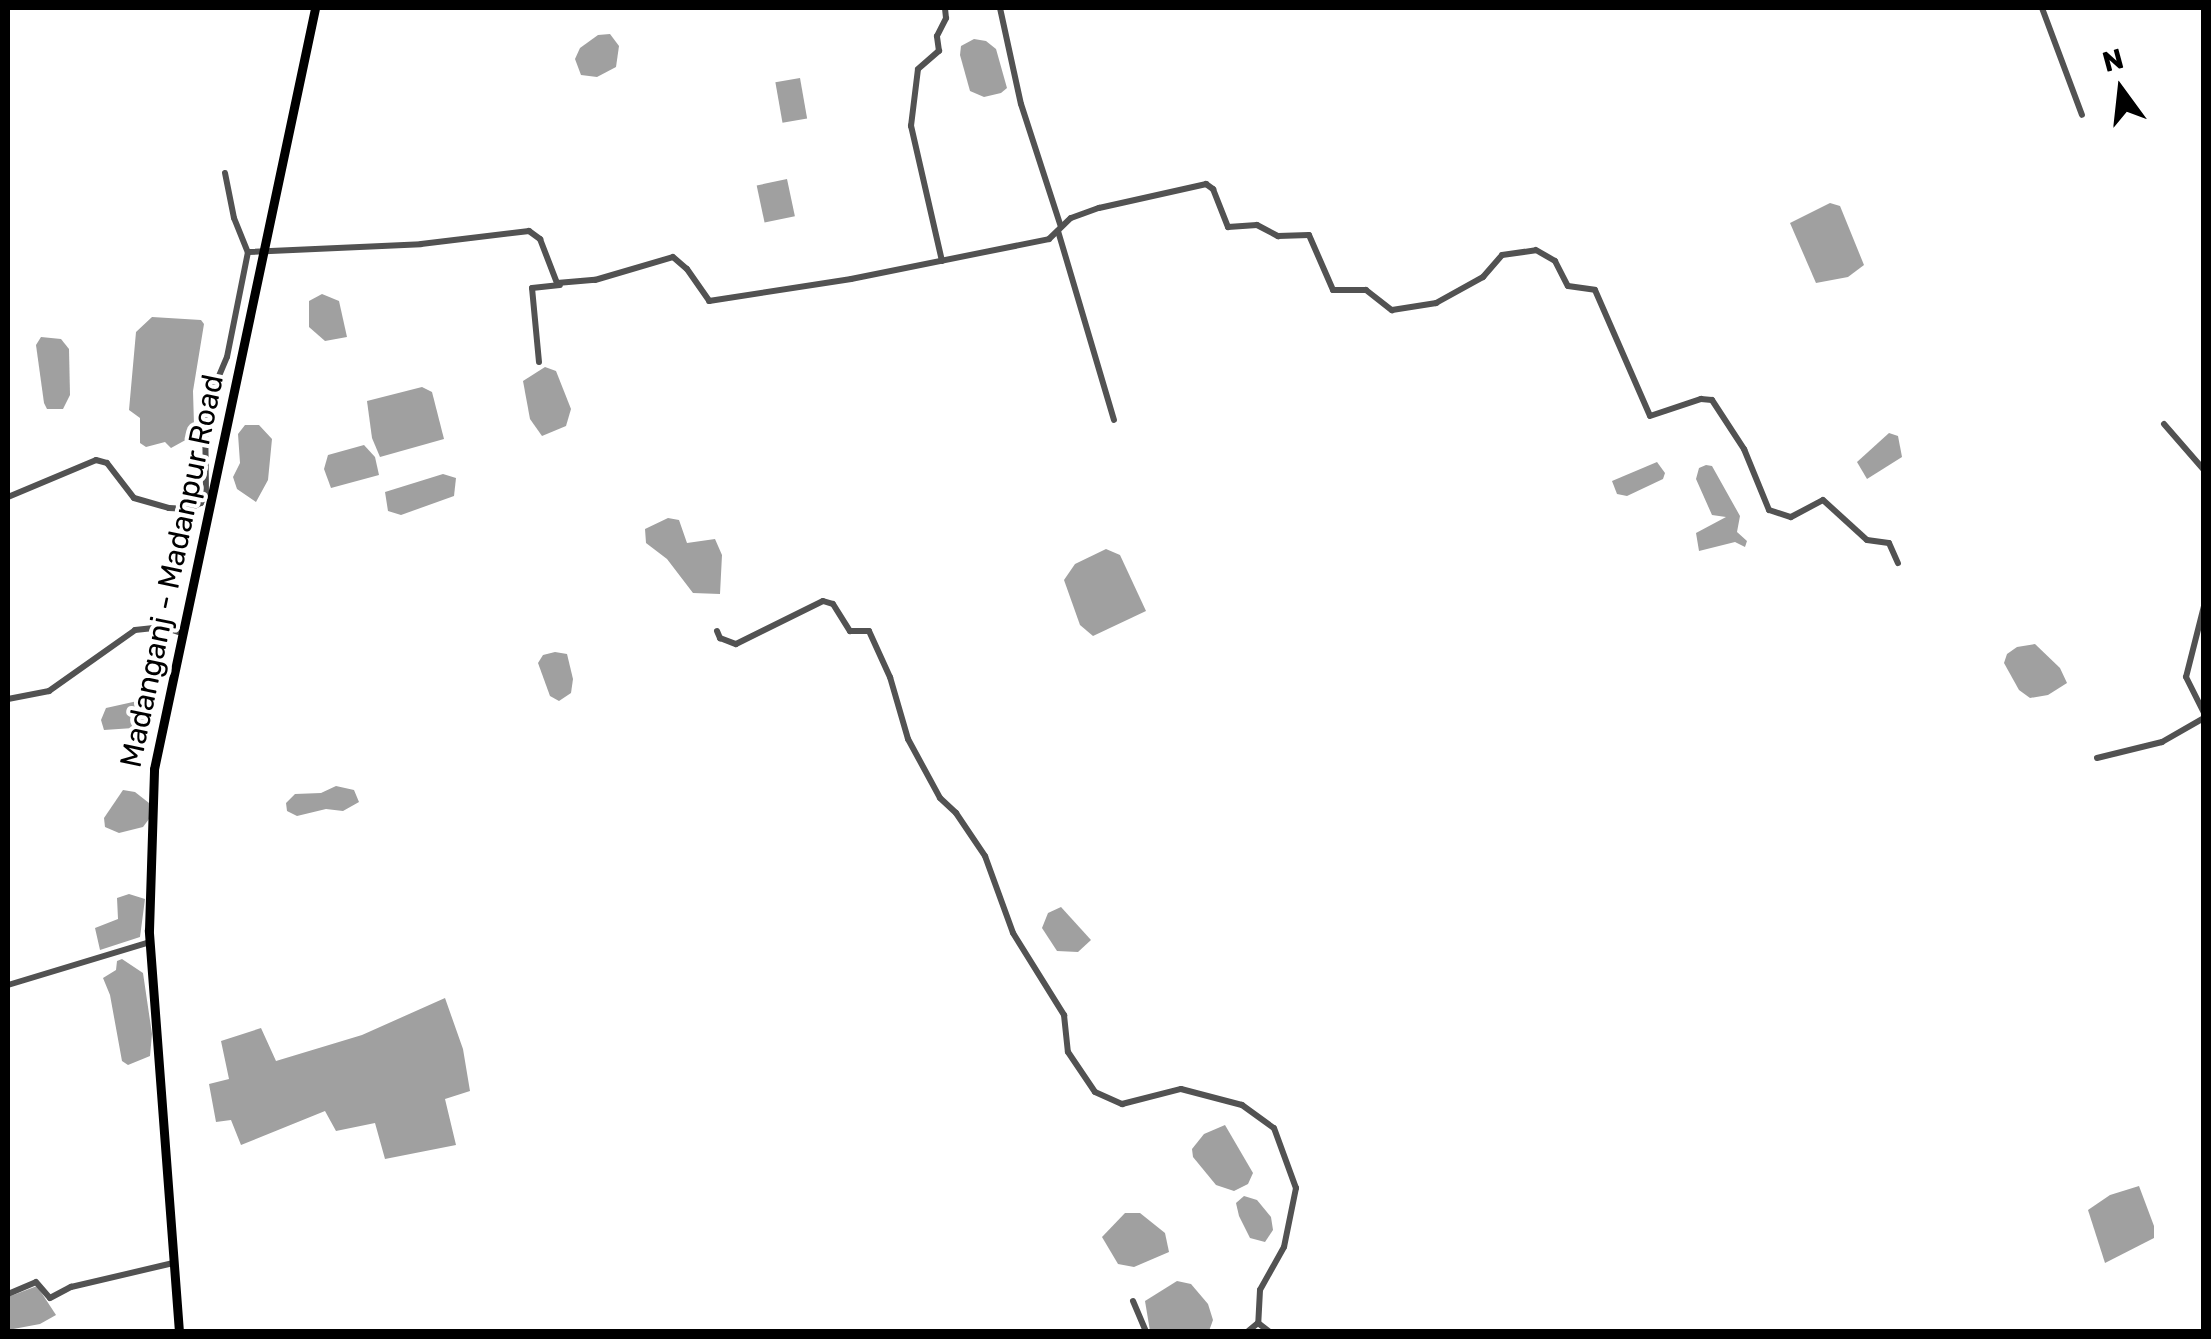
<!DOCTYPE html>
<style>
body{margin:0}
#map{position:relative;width:2211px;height:1339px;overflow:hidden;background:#fff;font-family:Rubik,sans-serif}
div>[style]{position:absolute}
.water>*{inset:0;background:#a0a0a0;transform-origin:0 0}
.minor>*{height:6px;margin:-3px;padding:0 3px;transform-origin:3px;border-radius:3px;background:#525252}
.primary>*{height:9px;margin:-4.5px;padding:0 4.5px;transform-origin:4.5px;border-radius:4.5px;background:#000}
span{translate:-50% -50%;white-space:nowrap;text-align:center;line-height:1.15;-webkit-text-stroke:8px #fff;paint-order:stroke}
.street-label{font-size:30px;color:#000}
.frame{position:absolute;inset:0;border:10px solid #000;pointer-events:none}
.north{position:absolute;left:2071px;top:40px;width:100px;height:100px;-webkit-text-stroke:8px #fff;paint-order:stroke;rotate:345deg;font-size:28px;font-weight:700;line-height:40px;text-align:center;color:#000}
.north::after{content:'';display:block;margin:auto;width:35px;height:45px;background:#000;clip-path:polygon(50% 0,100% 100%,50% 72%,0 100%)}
</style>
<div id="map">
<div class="water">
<div style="clip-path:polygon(610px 34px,619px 46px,616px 67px,597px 77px,581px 75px,575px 59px,580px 48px,598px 35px)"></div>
<div style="clip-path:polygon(974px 39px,986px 41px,996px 49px,1007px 88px,1001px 93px,984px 97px,970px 91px,960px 55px,961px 46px)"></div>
<div style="left:800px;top:78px;width:41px;height:25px;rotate:80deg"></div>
<div style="left:787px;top:179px;width:38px;height:31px;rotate:78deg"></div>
<div style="clip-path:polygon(1830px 203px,1840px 206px,1864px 265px,1848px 277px,1816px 283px,1790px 223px)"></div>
<div style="clip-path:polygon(322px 294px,339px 301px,347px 337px,325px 341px,309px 327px,309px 301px)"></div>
<div style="clip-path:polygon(152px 317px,201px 320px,204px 324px,193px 391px,194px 425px,191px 437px,171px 448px,165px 442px,146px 447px,140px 443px,140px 418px,129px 410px,136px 332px)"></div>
<div style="clip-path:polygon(41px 337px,61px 339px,69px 349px,70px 395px,63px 409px,47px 409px,44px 403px,36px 345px)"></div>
<div style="clip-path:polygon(545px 367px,556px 371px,571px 409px,566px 426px,542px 436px,530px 419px,523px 381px)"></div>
<div style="clip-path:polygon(422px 387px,432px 392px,444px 439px,380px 457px,372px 438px,367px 401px)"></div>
<div style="clip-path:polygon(245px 425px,259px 425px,272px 439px,268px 480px,256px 502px,237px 489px,233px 477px,240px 463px,238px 434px)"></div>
<div style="clip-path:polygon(1889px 433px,1898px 436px,1902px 457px,1867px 479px,1857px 462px)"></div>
<div style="clip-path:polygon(364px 445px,375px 457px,379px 475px,331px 488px,324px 469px,328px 455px)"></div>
<div style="clip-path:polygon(1657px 462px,1665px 473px,1663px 479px,1627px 496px,1617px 494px,1612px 481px)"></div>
<div style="clip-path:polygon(1706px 465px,1712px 466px,1740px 516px,1737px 532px,1747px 541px,1745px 547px,1735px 542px,1699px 551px,1696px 533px,1726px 517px,1712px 515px,1696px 479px,1699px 468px)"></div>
<div style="clip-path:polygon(443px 474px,456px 478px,454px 496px,401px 515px,388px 511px,385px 492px)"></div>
<div style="clip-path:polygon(668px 518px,679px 520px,687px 543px,715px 539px,722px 555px,720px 594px,693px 593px,667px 559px,646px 543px,645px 529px)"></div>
<div style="clip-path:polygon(1106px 549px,1120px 555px,1146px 611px,1093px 636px,1080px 625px,1064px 580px,1075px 564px)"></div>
<div style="clip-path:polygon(2035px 644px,2060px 668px,2067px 683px,2048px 695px,2030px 698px,2019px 690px,2004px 663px,2007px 654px,2017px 647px)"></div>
<div style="clip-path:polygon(555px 652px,567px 654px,573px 679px,571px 693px,559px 701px,550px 696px,538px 663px,543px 655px)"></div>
<div style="clip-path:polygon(142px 700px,150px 707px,148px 727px,104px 730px,101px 720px,106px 708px)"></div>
<div style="clip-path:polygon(336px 786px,354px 790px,359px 802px,343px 811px,326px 809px,297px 816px,287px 811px,286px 803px,295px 794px,321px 793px)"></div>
<div style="clip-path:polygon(123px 790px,135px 792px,149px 803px,149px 819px,143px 827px,119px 833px,105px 827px,104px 818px)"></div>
<div style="clip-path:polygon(129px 894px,145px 899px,140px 937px,100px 950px,95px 928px,118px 919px,117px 898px)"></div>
<div style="clip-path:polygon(1061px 907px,1091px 940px,1078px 952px,1057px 951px,1042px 928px,1048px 913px)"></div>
<div style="clip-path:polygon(122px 959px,143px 973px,152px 1034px,150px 1056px,128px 1065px,122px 1061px,110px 995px,103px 978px,116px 970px,117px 961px)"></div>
<div style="clip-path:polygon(445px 998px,463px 1049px,470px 1091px,445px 1099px,456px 1145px,385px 1159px,375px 1123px,336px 1131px,325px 1111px,241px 1145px,231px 1120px,216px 1122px,209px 1084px,229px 1079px,221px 1041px,261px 1028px,276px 1061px,362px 1035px)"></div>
<div style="clip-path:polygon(1225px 1125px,1253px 1173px,1248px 1184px,1234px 1191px,1216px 1185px,1193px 1157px,1192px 1149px,1204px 1134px)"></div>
<div style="clip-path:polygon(2139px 1186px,2154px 1226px,2154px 1238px,2105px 1263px,2088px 1210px,2110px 1195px)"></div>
<div style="clip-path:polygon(1244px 1196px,1257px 1200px,1271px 1217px,1273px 1230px,1265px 1242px,1250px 1238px,1239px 1216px,1236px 1203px)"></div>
<div style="clip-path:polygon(1125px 1213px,1140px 1213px,1165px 1233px,1169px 1252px,1134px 1267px,1118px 1264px,1102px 1237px)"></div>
<div style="clip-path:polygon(1177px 1281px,1191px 1284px,1208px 1304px,1213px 1320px,1209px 1331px,1150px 1331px,1145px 1301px)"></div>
<div style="clip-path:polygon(37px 1286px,56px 1315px,40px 1324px,8px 1330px,8px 1297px)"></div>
</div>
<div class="minor">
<div style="left:1000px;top:8px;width:98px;rotate:77.7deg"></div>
<div style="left:1021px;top:104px;width:129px;rotate:72deg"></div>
<div style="left:2042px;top:8px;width:114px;rotate:69.5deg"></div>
<div style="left:225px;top:173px;width:46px;rotate:78.7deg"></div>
<div style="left:234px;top:218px;width:37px;rotate:68deg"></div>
<div style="left:248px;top:252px;width:173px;rotate:-2.6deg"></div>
<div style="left:421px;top:244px;width:109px;rotate:-6.9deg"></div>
<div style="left:529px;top:231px;width:14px;rotate:36deg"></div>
<div style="left:540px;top:239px;width:47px;rotate:68.9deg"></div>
<div style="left:557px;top:283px;width:38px;rotate:-5deg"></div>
<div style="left:595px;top:280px;width:81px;rotate:-16.4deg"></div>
<div style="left:673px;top:257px;width:18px;rotate:41deg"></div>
<div style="left:687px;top:269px;width:39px;rotate:55deg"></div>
<div style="left:709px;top:301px;width:144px;rotate:-8.8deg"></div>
<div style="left:851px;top:279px;width:202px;rotate:-11.4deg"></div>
<div style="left:1049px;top:239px;width:30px;rotate:-44deg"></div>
<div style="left:1071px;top:218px;width:30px;rotate:-20deg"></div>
<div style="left:1099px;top:208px;width:110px;rotate:-12.6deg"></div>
<div style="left:1206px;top:184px;width:9px;rotate:36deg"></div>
<div style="left:1213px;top:189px;width:41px;rotate:68.5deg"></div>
<div style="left:1228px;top:227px;width:29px;rotate:-4deg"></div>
<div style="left:1257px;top:225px;width:24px;rotate:28deg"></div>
<div style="left:1278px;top:236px;width:31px;rotate:-2deg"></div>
<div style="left:1309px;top:235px;width:60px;rotate:66.4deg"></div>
<div style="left:1333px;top:290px;width:33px"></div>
<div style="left:1366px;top:290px;width:33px;rotate:38deg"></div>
<div style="left:1392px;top:310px;width:45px;rotate:-9deg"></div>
<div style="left:1436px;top:303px;width:54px;rotate:-29deg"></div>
<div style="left:1483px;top:277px;width:29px;rotate:-49deg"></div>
<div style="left:1502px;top:255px;width:34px;rotate:-8deg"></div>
<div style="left:1536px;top:250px;width:22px;rotate:30deg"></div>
<div style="left:1555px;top:261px;width:28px;rotate:63deg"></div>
<div style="left:1568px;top:286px;width:27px;rotate:8deg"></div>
<div style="left:1595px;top:290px;width:137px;rotate:66.4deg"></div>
<div style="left:1650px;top:416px;width:54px;rotate:-18.4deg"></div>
<div style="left:1701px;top:399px;width:11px;rotate:5deg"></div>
<div style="left:1712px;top:400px;width:59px;rotate:56.9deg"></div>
<div style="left:1744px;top:449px;width:66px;rotate:67.7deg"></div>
<div style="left:1769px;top:510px;width:23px;rotate:18deg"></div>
<div style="left:1791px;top:517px;width:36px;rotate:-28deg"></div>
<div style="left:1823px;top:500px;width:59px;rotate:42.3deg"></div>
<div style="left:1867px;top:540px;width:22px;rotate:8deg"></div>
<div style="left:1889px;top:543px;width:22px;rotate:66deg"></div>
<div style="left:1058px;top:231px;width:197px;rotate:73.5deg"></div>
<div style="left:942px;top:261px;width:139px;rotate:-102.9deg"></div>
<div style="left:911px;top:126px;width:57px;rotate:-83deg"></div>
<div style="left:918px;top:69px;width:28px;rotate:-41deg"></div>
<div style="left:939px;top:51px;width:15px;rotate:-98deg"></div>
<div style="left:937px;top:36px;width:20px;rotate:-63deg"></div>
<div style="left:946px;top:18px;width:10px;rotate:-96deg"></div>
<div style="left:539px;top:362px;width:74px;rotate:-95.4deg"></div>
<div style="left:532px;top:288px;width:28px;rotate:-6deg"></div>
<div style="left:2164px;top:424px;width:61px;rotate:49deg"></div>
<div style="left:8px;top:497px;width:95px;rotate:-22.8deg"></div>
<div style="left:96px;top:460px;width:11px;rotate:15deg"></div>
<div style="left:107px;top:463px;width:44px;rotate:52.4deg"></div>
<div style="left:134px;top:498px;width:36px;rotate:16deg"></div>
<div style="left:169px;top:508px;width:19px;rotate:3deg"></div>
<div style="left:188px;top:509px;width:14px;rotate:-25deg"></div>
<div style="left:201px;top:503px;width:12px;rotate:-66deg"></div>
<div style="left:206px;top:492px;width:83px;rotate:-90.7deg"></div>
<div style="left:205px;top:409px;width:56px;rotate:-67.1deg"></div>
<div style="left:227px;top:357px;width:107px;rotate:-78.7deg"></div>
<div style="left:2204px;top:606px;width:73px;rotate:104.2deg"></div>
<div style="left:2186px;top:677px;width:40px;rotate:63.4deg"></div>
<div style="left:717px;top:631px;width:8px;rotate:67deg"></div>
<div style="left:720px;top:638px;width:17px;rotate:21deg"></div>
<div style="left:736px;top:644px;width:97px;rotate:-26.3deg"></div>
<div style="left:823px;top:601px;width:10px;rotate:17deg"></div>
<div style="left:833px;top:604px;width:32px;rotate:58deg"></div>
<div style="left:850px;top:631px;width:19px"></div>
<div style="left:869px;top:631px;width:51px;rotate:65.5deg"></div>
<div style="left:890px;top:677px;width:65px;rotate:73.8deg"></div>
<div style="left:908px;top:739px;width:67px;rotate:61.5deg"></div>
<div style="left:940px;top:798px;width:22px;rotate:43deg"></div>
<div style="left:956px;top:813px;width:52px;rotate:56deg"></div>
<div style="left:985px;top:856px;width:82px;rotate:70deg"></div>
<div style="left:1013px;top:933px;width:97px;rotate:58.1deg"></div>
<div style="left:1064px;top:1015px;width:37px;rotate:84deg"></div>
<div style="left:1068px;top:1052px;width:48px;rotate:56deg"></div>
<div style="left:1095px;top:1092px;width:30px;rotate:24deg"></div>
<div style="left:1122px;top:1104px;width:61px;rotate:-14.3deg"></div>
<div style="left:1181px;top:1089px;width:63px;rotate:14.7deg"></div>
<div style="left:1242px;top:1105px;width:39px;rotate:36deg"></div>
<div style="left:1274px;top:1128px;width:64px;rotate:69.9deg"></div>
<div style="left:1296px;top:1188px;width:60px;rotate:101.5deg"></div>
<div style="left:1284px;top:1247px;width:49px;rotate:119.2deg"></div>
<div style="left:1260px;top:1290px;width:33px;rotate:93deg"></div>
<div style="left:8px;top:699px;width:42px;rotate:-11deg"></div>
<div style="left:49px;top:691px;width:105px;rotate:-35.3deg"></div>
<div style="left:135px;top:630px;width:28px;rotate:-6deg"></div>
<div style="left:163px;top:627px;width:20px;rotate:18deg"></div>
<div style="left:2097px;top:758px;width:67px;rotate:-13.8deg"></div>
<div style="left:2162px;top:742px;width:48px;rotate:-29.7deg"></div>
<div style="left:8px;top:985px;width:148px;rotate:-16.8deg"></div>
<div style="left:8px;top:1294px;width:30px;rotate:-23deg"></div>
<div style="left:36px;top:1282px;width:21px;rotate:49deg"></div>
<div style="left:50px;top:1298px;width:24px;rotate:-28deg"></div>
<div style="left:71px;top:1287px;width:105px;rotate:-13.2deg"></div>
<div style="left:1133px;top:1301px;width:34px;rotate:67deg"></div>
<div style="left:1247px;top:1332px;width:14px;rotate:-39deg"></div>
<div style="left:1258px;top:1323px;width:15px;rotate:37deg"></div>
</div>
<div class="primary">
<div style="left:179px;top:1332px;width:403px;rotate:-94.3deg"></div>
<div style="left:149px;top:930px;width:161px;rotate:-88.2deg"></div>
<div style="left:154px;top:769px;width:778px;rotate:-78.05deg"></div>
</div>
<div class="street-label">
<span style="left:172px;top:571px;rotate:-78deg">Madanganj - Madanpur Road</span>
</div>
<div class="frame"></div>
<div class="north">N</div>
</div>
